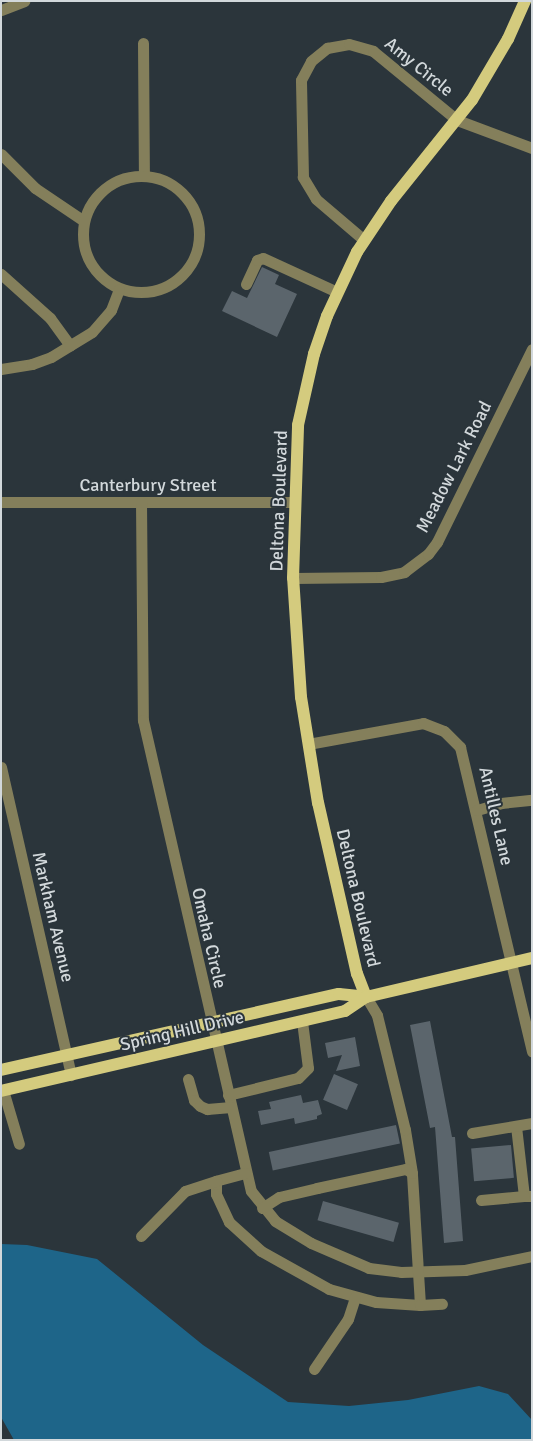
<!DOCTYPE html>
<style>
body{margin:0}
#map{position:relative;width:533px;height:1441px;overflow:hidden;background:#2b353b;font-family:Signika,sans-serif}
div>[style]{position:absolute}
.green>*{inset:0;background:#1e6589}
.building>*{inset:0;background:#5b656c;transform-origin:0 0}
.minor>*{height:11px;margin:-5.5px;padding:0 5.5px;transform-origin:5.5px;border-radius:5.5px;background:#847f5b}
.minor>.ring{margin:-5.5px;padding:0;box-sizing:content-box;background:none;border:11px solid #847f5b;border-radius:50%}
.major>*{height:12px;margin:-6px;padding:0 6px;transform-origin:6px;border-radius:6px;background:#d4cb7e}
span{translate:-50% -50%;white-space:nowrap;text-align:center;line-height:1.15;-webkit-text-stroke:4px #2b353b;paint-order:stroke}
.street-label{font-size:18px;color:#d2d8db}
.frame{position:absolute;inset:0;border:2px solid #d2d8db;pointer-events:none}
</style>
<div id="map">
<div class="green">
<div style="clip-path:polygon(1px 1244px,27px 1245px,97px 1259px,203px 1345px,288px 1402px,349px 1406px,408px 1400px,479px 1386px,508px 1394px,532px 1420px,532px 1440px,14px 1440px,1px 1417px)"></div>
</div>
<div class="building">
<div style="clip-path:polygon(262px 267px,279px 275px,275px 284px,297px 294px,277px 337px,222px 311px,232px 291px,247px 298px)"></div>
<div style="clip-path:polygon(430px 1021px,452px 1137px,455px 1137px,463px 1241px,444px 1243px,435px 1127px,430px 1128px,410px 1025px)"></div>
<div style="clip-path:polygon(355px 1037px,360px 1066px,336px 1071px,342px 1055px,328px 1058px,325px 1043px)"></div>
<div style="left:334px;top:1074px;width:26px;height:28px;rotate:23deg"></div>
<div style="clip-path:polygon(301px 1095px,303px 1103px,318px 1100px,322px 1114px,317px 1116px,317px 1119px,295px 1124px,294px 1118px,261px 1125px,258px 1111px,271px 1109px,269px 1102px)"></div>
<div style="left:396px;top:1125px;width:19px;height:130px;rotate:78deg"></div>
<div style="left:511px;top:1145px;width:33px;height:40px;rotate:85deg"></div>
<div style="left:323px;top:1201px;width:79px;height:20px;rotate:16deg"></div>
</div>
<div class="minor">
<div style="left:1px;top:10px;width:25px;rotate:-21deg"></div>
<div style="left:143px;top:43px;width:133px;rotate:89.6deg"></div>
<div style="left:1px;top:154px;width:48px;rotate:45deg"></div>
<div style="left:35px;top:188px;width:59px;rotate:34deg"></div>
<div class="ring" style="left:83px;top:176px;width:105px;height:105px"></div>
<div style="left:364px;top:240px;width:63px;rotate:-139.5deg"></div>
<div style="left:316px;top:199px;width:26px;rotate:-121deg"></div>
<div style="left:303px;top:177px;width:97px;rotate:-91.2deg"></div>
<div style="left:301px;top:80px;width:21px;rotate:-62deg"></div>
<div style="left:311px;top:61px;width:21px;rotate:-39deg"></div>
<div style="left:327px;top:48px;width:22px;rotate:-10deg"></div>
<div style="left:349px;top:44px;width:25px;rotate:16deg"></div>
<div style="left:373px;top:51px;width:109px;rotate:39.4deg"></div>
<div style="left:457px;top:120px;width:80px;rotate:20.5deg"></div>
<div style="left:1px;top:274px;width:66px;rotate:41.9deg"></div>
<div style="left:50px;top:318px;width:34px;rotate:54deg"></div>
<div style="left:246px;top:284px;width:26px;rotate:-65deg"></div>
<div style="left:257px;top:260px;width:6px;rotate:-18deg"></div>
<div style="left:263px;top:258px;width:81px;rotate:24.7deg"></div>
<div style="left:1px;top:369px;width:31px;rotate:-9deg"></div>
<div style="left:32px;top:364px;width:20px;rotate:-20deg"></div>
<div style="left:51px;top:357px;width:48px;rotate:-31.4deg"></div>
<div style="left:92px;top:332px;width:29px;rotate:-49deg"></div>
<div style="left:111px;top:310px;width:22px;rotate:-69deg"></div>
<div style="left:1px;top:502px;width:293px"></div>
<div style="left:141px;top:502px;width:218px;rotate:89.5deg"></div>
<div style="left:143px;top:720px;width:483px;rotate:77.1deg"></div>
<div style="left:251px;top:1191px;width:38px;rotate:51deg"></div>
<div style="left:275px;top:1221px;width:42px;rotate:31.4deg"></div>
<div style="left:311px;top:1243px;width:63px;rotate:23.3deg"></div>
<div style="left:369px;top:1268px;width:32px;rotate:7deg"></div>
<div style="left:401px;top:1272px;width:64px;rotate:-1.8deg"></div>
<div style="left:465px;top:1270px;width:68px;rotate:-11.8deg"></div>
<div style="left:293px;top:578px;width:88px;rotate:-0.7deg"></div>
<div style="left:381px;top:577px;width:24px;rotate:-12deg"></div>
<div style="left:404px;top:572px;width:30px;rotate:-37deg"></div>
<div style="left:428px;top:554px;width:15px;rotate:-53deg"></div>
<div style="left:437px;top:542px;width:215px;rotate:-63.8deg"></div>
<div style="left:308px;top:744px;width:117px;rotate:-10.3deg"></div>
<div style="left:423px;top:723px;width:22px;rotate:21deg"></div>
<div style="left:444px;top:731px;width:23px;rotate:45deg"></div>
<div style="left:460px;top:747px;width:313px;rotate:76.7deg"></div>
<div style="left:1px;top:767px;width:316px;rotate:77.2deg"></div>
<div style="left:477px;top:810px;width:25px;rotate:-16deg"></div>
<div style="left:501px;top:803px;width:31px;rotate:-6deg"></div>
<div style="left:188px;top:1079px;width:22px;rotate:74deg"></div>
<div style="left:194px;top:1100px;width:8px;rotate:45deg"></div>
<div style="left:200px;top:1106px;width:8px;rotate:23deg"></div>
<div style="left:207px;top:1109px;width:24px;rotate:-5deg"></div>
<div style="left:3px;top:1090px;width:56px;rotate:73.5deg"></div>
<div style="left:228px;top:1095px;width:72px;rotate:-13.7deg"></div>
<div style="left:298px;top:1078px;width:14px;rotate:-45deg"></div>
<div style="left:308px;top:1068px;width:47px;rotate:-97.3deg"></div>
<div style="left:516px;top:1126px;width:70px;rotate:83.5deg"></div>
<div style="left:524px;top:1196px;width:8px"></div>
<div style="left:472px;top:1133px;width:61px;rotate:-9.5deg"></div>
<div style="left:245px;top:1173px;width:30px;rotate:165deg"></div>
<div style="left:216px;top:1181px;width:13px;rotate:90deg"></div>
<div style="left:216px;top:1194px;width:31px;rotate:65deg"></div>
<div style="left:229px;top:1222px;width:43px;rotate:42.2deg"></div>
<div style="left:261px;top:1251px;width:78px;rotate:29.2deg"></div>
<div style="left:329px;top:1289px;width:49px;rotate:15.5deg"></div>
<div style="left:376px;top:1302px;width:44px;rotate:3.9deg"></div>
<div style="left:420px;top:1305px;width:132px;rotate:-93.5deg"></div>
<div style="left:412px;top:1173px;width:44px;rotate:-99.2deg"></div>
<div style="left:405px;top:1130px;width:118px;rotate:-103.7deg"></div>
<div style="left:377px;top:1015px;width:21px;rotate:-121deg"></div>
<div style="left:481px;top:1200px;width:43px;rotate:-5.3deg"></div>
<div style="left:262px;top:1208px;width:20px;rotate:-33deg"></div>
<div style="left:279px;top:1197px;width:39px;rotate:-13deg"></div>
<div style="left:317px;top:1188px;width:91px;rotate:-12.1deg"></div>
<div style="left:406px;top:1169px;width:7px;rotate:34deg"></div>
<div style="left:141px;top:1236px;width:63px;rotate:-45.6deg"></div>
<div style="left:185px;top:1191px;width:33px;rotate:-18deg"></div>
<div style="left:420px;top:1305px;width:22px;rotate:-3deg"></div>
<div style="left:314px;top:1369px;width:60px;rotate:-55.8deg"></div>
<div style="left:348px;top:1319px;width:23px;rotate:-72deg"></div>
</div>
<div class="major">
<div style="left:366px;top:997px;width:25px;rotate:-111deg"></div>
<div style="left:357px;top:974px;width:175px;rotate:-102.8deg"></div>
<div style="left:318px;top:803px;width:107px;rotate:-99.1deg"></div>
<div style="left:301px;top:697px;width:119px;rotate:-93.8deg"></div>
<div style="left:293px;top:578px;width:153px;rotate:-88.1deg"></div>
<div style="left:298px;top:425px;width:73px;rotate:-77.3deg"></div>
<div style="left:314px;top:354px;width:40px;rotate:-71.1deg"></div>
<div style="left:327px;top:316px;width:71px;rotate:-64.9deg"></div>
<div style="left:357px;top:252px;width:61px;rotate:-56.3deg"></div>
<div style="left:391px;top:201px;width:129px;rotate:-51.3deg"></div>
<div style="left:472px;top:100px;width:71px;rotate:-59.5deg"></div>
<div style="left:508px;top:39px;width:42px;rotate:-65.9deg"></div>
<div style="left:1px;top:1070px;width:346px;rotate:-12.7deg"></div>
<div style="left:339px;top:994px;width:27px;rotate:6deg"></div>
<div style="left:366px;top:997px;width:171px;rotate:-13.2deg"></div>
<div style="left:1px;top:1091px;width:353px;rotate:-13.1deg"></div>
<div style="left:345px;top:1011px;width:25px;rotate:-34deg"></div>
</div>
<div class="street-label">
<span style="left:419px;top:67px;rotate:39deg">Amy Circle</span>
<span style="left:454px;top:467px;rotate:-63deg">Meadow Lark Road</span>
<span style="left:148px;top:485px">Canterbury Street</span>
<span style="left:279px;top:501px;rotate:-88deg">Deltona Boulevard</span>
<span style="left:496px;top:816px;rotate:77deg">Antilles Lane</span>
<span style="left:358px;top:898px;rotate:77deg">Deltona Boulevard</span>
<span style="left:53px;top:917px;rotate:77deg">Markham Avenue</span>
<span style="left:209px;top:938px;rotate:77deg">Omaha Circle</span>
<span style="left:182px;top:1031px;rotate:-13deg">Spring Hill Drive</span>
</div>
<div class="frame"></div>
</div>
